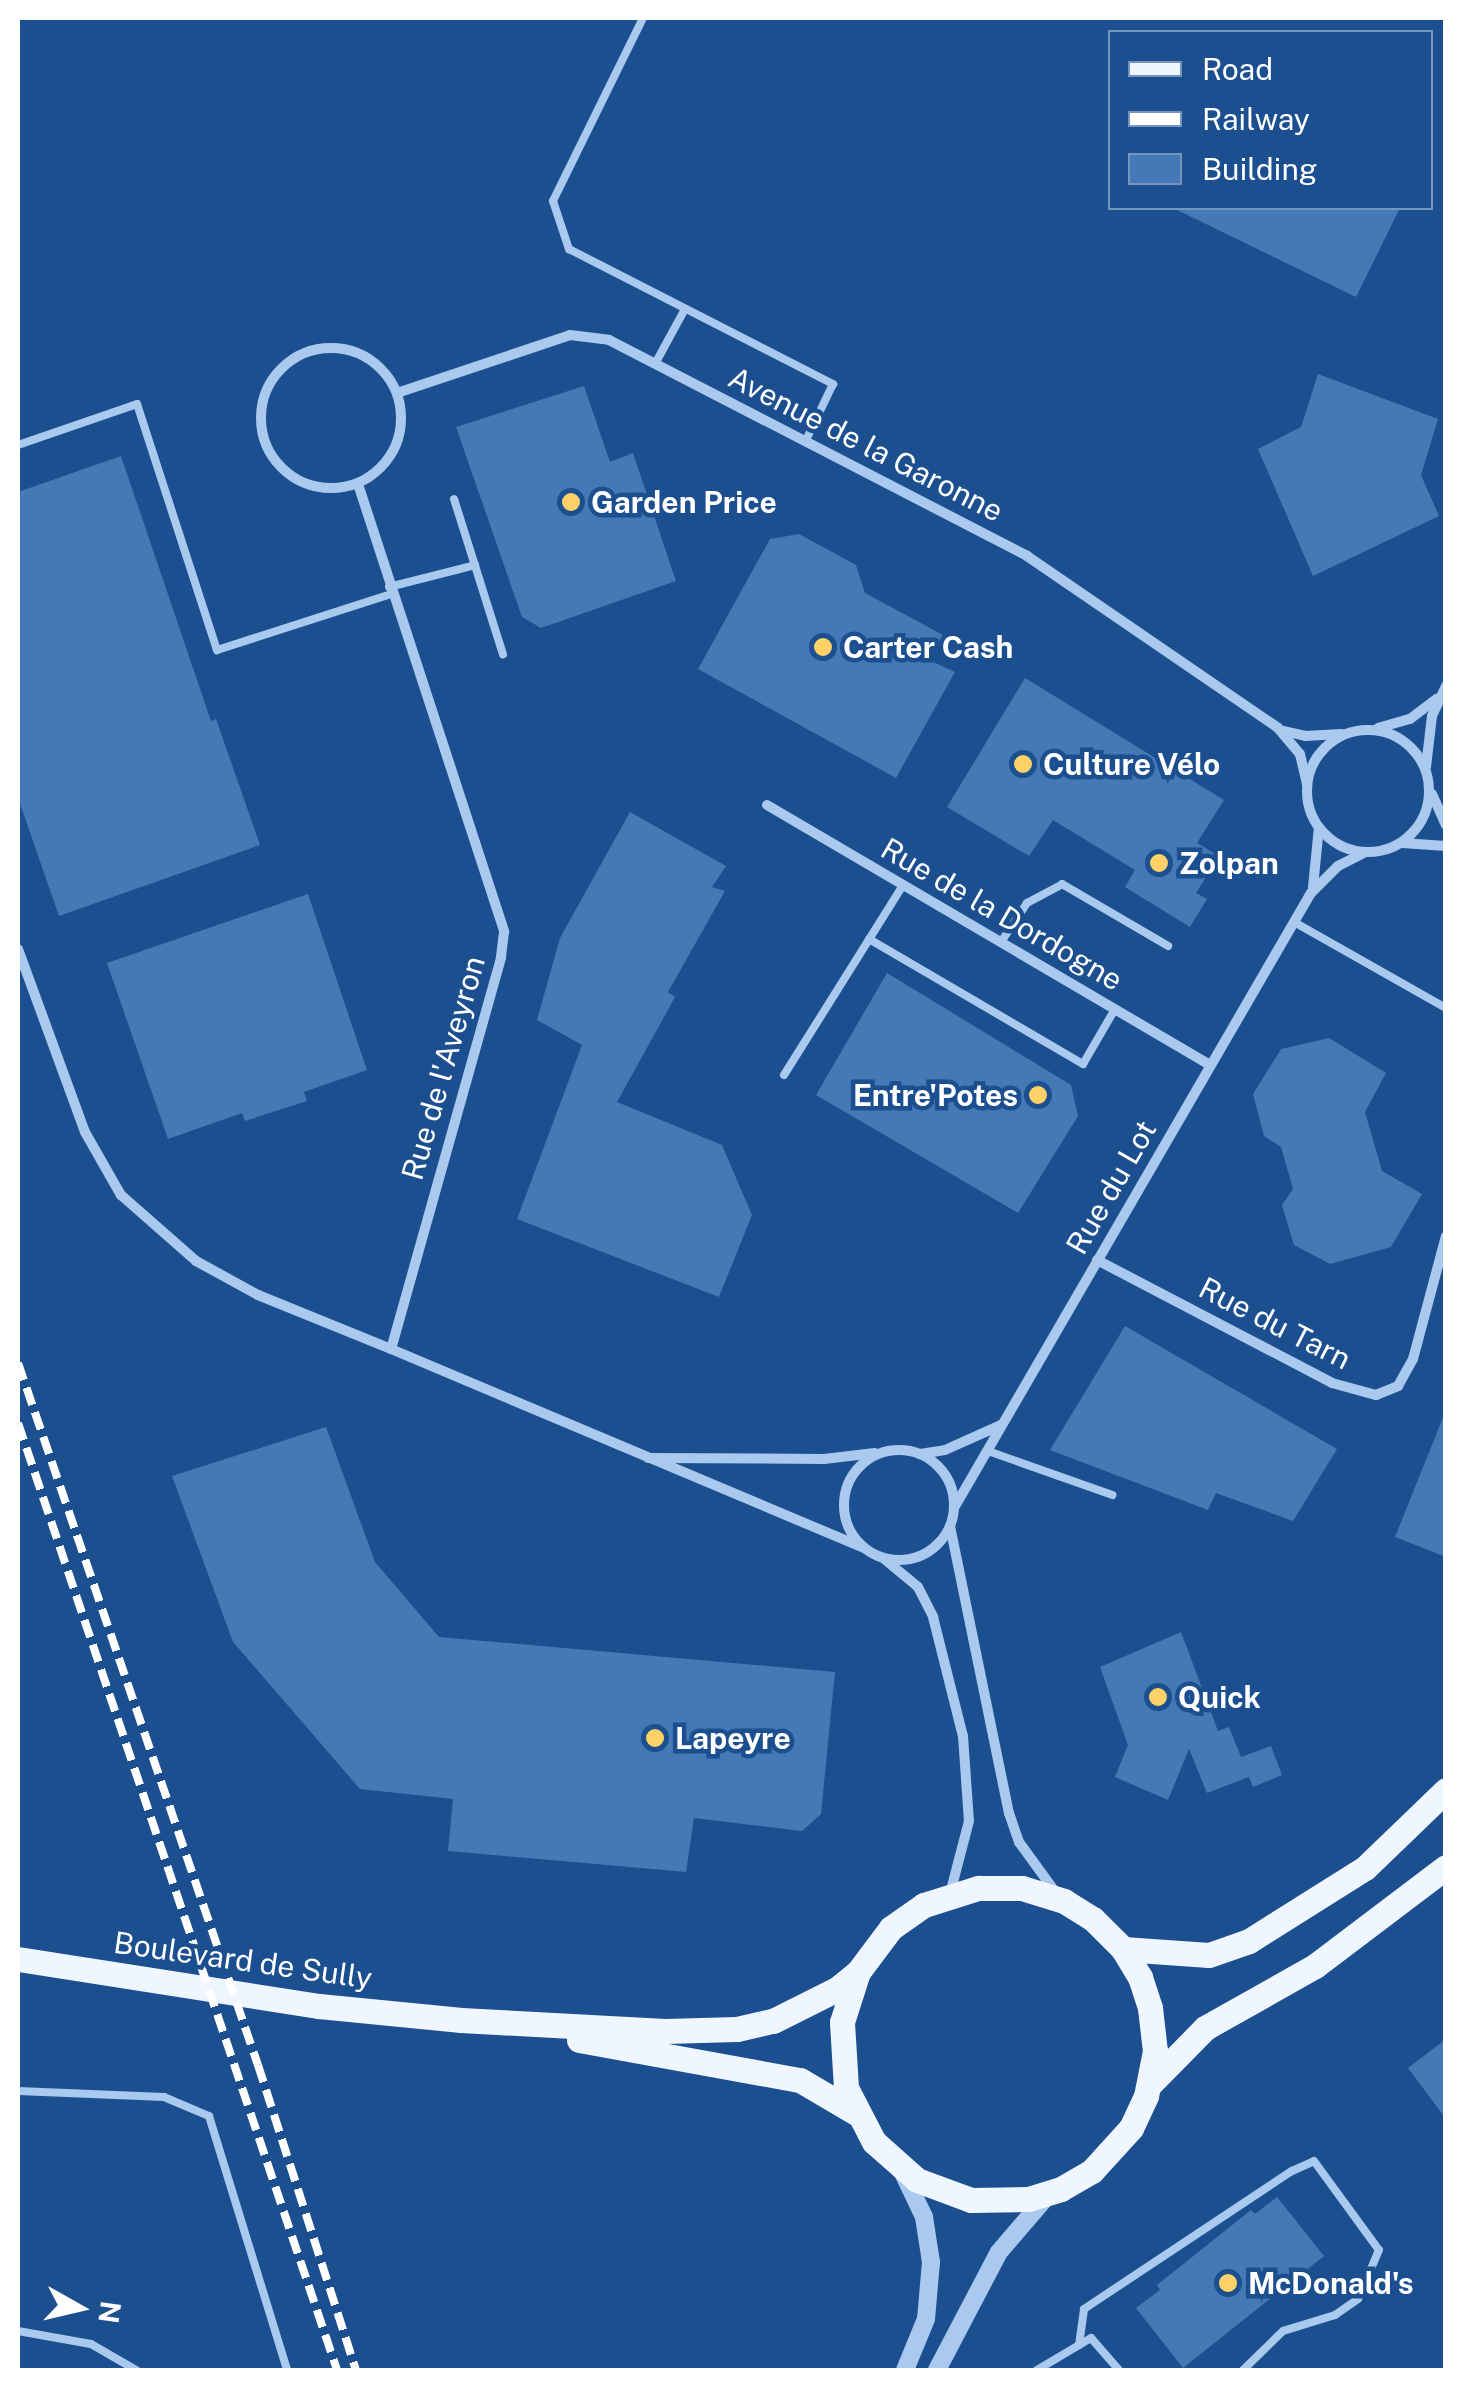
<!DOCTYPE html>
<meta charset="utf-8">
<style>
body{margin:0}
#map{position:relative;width:1463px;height:2388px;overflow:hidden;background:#1b4f8f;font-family:"Public Sans",sans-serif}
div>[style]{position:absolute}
.building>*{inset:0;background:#4478b7}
.service>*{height:8px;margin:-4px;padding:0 4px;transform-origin:4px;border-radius:4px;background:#a9c9ee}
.minor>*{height:10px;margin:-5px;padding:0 5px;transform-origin:5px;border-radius:5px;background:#a9c9ee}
.minor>.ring{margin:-5px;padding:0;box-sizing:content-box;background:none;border:10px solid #a9c9ee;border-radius:50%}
.tertiary>*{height:18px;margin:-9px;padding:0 9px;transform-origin:9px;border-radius:9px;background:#a9c9ee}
.primary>*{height:25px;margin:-12.5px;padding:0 12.5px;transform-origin:12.5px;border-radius:12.5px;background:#f0f6ff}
.rail>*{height:8px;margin-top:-4px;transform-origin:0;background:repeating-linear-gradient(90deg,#fff 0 18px,transparent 0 26px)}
.dots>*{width:28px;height:28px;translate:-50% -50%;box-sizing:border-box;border:5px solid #1b4f8f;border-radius:50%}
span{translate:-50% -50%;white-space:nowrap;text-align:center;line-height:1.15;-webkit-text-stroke:9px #1b4f8f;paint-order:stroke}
.street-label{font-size:30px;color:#fff}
.poi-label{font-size:30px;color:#fff;font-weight:700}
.left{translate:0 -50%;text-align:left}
.right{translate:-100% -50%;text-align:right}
.frame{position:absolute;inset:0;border:20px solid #fff;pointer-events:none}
.legend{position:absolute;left:1108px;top:30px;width:325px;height:180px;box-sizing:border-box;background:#1b4f8f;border:2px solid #7695bc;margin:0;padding:12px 18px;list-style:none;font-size:30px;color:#fff}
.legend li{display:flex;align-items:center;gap:20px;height:50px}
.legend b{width:50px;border:2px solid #7695bc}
.north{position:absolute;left:30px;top:2258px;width:100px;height:100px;-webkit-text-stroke:8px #1b4f8f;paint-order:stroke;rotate:98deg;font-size:28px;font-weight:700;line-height:40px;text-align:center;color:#fff}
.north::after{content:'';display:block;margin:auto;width:35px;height:45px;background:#fff;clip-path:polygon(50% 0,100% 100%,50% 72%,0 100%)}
</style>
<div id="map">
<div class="building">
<div style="clip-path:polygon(1173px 208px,1400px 208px,1356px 297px)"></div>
<div style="clip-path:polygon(1318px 374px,1438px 419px,1421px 475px,1439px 516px,1313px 576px,1258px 449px,1301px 427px)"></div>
<div style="clip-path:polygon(584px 386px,610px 462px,633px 453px,676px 581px,541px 628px,522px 617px,456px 427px)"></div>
<div style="clip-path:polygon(121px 456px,211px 721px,216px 719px,260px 845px,59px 916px,18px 798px,18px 492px)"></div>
<div style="clip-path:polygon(799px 534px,856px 565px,865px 593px,943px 635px,929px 660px,955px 672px,896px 778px,698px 669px,770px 539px)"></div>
<div style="clip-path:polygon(1025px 678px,1224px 800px,1197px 843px,1219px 856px,1196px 893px,1207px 899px,1190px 927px,1125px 887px,1135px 870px,1053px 820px,1029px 856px,947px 807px)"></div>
<div style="clip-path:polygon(630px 812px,726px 866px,712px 887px,725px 891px,668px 992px,675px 997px,617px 1102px,722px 1145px,752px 1215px,719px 1297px,517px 1219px,582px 1045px,537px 1020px,560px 938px)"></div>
<div style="clip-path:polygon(308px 894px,367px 1070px,304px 1092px,307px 1101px,245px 1121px,242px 1113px,168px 1139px,107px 963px)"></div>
<div style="clip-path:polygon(887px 973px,1071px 1085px,1078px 1116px,1018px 1213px,816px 1095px)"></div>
<div style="clip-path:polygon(1329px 1038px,1386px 1073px,1365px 1112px,1382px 1171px,1422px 1194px,1391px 1247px,1330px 1264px,1294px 1245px,1282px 1205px,1293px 1189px,1281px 1147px,1264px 1136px,1253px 1094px,1281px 1049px)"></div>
<div style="clip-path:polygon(1125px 1326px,1337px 1449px,1293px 1521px,1216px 1493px,1208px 1510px,1050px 1450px)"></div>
<div style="clip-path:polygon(1444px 1415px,1446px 1415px,1446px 1557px,1395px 1537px)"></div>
<div style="clip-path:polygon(326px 1427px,375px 1562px,439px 1637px,835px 1672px,821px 1814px,802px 1831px,694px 1818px,686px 1872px,448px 1851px,453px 1799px,360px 1789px,233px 1642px,172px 1476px)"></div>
<div style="clip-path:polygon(1181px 1632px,1218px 1731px,1229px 1727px,1241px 1757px,1271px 1746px,1282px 1775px,1253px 1787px,1249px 1777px,1207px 1793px,1189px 1749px,1168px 1800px,1115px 1777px,1128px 1745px,1100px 1667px)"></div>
<div style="clip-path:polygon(1446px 2039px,1446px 2119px,1408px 2068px)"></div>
<div style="clip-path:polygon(1277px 2197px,1324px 2256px,1183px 2368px,1136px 2308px,1160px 2290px,1157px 2285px,1251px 2210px,1255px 2214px)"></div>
</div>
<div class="service">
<div style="left:643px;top:18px;width:204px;rotate:116.2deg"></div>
<div style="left:553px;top:201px;width:51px;rotate:71.6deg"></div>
<div style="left:569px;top:249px;width:297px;rotate:27.1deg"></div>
<div style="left:833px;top:384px;width:62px;rotate:115.7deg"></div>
<div style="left:655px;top:364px;width:63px;rotate:-61.4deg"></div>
<div style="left:18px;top:445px;width:126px;rotate:-19deg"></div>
<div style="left:137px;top:404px;width:259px;rotate:72deg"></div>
<div style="left:217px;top:650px;width:183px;rotate:-17.8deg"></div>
<div style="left:454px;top:499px;width:163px;rotate:72.5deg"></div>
<div style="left:389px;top:587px;width:89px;rotate:-14.3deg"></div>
<div style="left:1294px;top:922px;width:175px;rotate:29.5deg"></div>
<div style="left:869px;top:939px;width:248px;rotate:30.3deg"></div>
<div style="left:1083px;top:1064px;width:64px;rotate:-59.8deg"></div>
<div style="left:1001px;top:942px;width:47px;rotate:-56.3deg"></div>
<div style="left:1027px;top:903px;width:40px;rotate:-28deg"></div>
<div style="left:1062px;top:884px;width:123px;rotate:30.3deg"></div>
<div style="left:784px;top:1075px;width:224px;rotate:-57.9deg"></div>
<div style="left:988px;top:1451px;width:132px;rotate:19.5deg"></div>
<div style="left:18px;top:2091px;width:146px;rotate:2.4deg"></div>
<div style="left:164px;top:2097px;width:49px;rotate:22.9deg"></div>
<div style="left:209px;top:2116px;width:266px;rotate:72.9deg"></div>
<div style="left:18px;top:2331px;width:74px;rotate:10.1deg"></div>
<div style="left:91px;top:2344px;width:52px;rotate:30deg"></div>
<div style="left:1079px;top:2345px;width:36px;rotate:-82deg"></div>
<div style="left:1084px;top:2309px;width:250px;rotate:-33.6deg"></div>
<div style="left:1292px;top:2171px;width:24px;rotate:-24deg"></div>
<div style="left:1314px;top:2161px;width:110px;rotate:53.9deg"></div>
<div style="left:1379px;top:2250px;width:53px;rotate:113.2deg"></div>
<div style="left:1358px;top:2299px;width:28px;rotate:145deg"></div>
<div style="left:1335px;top:2315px;width:54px;rotate:162.9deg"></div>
<div style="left:1283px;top:2331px;width:56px;rotate:135.7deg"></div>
<div style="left:1037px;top:2370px;width:63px;rotate:-30.7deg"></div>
<div style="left:1091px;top:2338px;width:43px;rotate:48.8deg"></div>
</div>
<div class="minor">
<div class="ring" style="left:261px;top:348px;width:130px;height:130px"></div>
<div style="left:397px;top:393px;width:182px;rotate:-18.5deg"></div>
<div style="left:570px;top:335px;width:39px;rotate:7deg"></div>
<div style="left:609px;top:340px;width:471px;rotate:27.3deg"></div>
<div style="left:1027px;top:556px;width:304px;rotate:34.4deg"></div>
<div style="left:1278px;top:728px;width:34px;rotate:50deg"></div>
<div style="left:1300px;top:754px;width:31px;rotate:77deg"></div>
<div style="left:358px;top:484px;width:471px;rotate:71.9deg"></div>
<div style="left:504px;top:932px;width:26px;rotate:97deg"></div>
<div style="left:501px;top:958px;width:406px;rotate:105.7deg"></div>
<div style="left:391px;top:1349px;width:513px;rotate:22.82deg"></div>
<div style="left:1378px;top:728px;width:33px;rotate:-16deg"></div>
<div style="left:1410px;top:719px;width:34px;rotate:-37deg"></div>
<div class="ring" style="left:1307px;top:730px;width:112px;height:112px"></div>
<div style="left:1284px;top:731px;width:22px;rotate:13deg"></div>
<div style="left:1305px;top:736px;width:36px;rotate:-3deg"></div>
<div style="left:1426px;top:767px;width:51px;rotate:-83.3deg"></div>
<div style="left:1432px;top:716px;width:33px;rotate:-65deg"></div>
<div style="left:1432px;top:794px;width:34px;rotate:66deg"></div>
<div style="left:767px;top:805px;width:514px;rotate:30.41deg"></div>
<div style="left:1402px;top:843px;width:44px;rotate:3.9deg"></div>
<div style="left:1313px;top:887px;width:60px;rotate:-84.3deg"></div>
<div style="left:18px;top:949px;width:195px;rotate:69.9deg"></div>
<div style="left:85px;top:1132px;width:73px;rotate:60.3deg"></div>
<div style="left:121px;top:1195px;width:100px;rotate:41.3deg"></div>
<div style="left:196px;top:1261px;width:71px;rotate:28.7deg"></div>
<div style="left:258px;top:1295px;width:144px;rotate:22.1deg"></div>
<div style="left:1097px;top:1260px;width:265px;rotate:27.6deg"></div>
<div style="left:1332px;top:1383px;width:46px;rotate:15.3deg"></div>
<div style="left:1376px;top:1395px;width:24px;rotate:-22deg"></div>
<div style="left:1398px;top:1386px;width:31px;rotate:-61deg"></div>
<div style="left:1413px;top:1359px;width:127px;rotate:-75deg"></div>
<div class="ring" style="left:844px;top:1450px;width:100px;height:100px"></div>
<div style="left:920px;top:1454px;width:25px;rotate:-9deg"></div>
<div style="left:945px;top:1450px;width:61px;rotate:-24.1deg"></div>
<div style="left:648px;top:1458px;width:176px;rotate:0.3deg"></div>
<div style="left:824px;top:1459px;width:51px;rotate:-6.7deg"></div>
<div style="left:954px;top:1508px;width:711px;rotate:-59.87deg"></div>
<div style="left:1311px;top:893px;width:38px;rotate:-45deg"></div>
<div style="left:1338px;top:866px;width:31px;rotate:-27deg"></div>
<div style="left:950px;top:1526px;width:293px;rotate:78.4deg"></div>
<div style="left:1009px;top:1813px;width:31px;rotate:71deg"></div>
<div style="left:1019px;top:1842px;width:63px;rotate:54deg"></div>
<div style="left:883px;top:1558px;width:45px;rotate:39.6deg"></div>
<div style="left:918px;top:1587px;width:34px;rotate:63deg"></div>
<div style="left:933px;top:1617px;width:123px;rotate:75.9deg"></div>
<div style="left:963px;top:1736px;width:85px;rotate:86deg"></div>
<div style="left:969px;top:1821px;width:75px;rotate:104.6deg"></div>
</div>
<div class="tertiary">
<div style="left:904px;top:2175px;width:47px;rotate:64.5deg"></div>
<div style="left:924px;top:2217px;width:46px;rotate:81.2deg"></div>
<div style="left:931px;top:2262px;width:57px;rotate:95deg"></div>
<div style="left:926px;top:2319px;width:55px;rotate:112.4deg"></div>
<div style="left:937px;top:2370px;width:133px;rotate:-62.3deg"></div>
<div style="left:999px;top:2252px;width:75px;rotate:-49.3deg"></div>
</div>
<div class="primary">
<div style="left:1123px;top:1949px;width:86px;rotate:4deg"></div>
<div style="left:1209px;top:1955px;width:42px;rotate:-19.3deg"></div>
<div style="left:1249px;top:1941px;width:137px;rotate:-32.2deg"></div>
<div style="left:1365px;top:1868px;width:112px;rotate:-43.9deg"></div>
<div style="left:18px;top:1959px;width:305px;rotate:8.9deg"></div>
<div style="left:319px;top:2006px;width:143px;rotate:5.6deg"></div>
<div style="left:461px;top:2020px;width:204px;rotate:3.1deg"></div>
<div style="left:665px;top:2031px;width:72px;rotate:-1.6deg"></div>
<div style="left:737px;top:2029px;width:37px;rotate:-13deg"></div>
<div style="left:773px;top:2021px;width:72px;rotate:-26.6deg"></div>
<div style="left:837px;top:1989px;width:27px;rotate:-39deg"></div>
<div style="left:858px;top:1972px;width:55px;rotate:-53.1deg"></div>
<div style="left:891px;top:1928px;width:40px;rotate:-34.9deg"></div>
<div style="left:924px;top:1905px;width:57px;rotate:-17.5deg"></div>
<div style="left:978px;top:1888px;width:44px"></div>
<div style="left:1022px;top:1888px;width:44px;rotate:17.2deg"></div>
<div style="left:1064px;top:1901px;width:34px;rotate:32deg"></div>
<div style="left:1093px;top:1919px;width:42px;rotate:45deg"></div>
<div style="left:1123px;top:1949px;width:33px;rotate:59deg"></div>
<div style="left:1140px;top:1977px;width:33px;rotate:72deg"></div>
<div style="left:1150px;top:2008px;width:43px;rotate:83.4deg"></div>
<div style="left:1155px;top:2051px;width:46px;rotate:101.3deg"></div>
<div style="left:1146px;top:2096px;width:35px;rotate:115deg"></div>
<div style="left:1131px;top:2128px;width:58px;rotate:132.2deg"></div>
<div style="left:1092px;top:2171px;width:36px;rotate:150deg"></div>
<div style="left:1061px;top:2189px;width:34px;rotate:163deg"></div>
<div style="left:1028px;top:2199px;width:57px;rotate:179deg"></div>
<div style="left:971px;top:2200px;width:58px;rotate:-159.7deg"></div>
<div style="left:917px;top:2180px;width:57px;rotate:-138.5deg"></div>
<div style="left:874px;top:2142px;width:61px;rotate:-117.4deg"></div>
<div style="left:846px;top:2088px;width:66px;rotate:-93.5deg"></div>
<div style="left:842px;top:2022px;width:52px;rotate:-72.3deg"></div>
<div style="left:579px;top:2040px;width:225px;rotate:10.3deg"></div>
<div style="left:800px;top:2080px;width:65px;rotate:30.5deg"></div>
<div style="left:1150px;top:2084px;width:78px;rotate:-45.5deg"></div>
<div style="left:1205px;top:2028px;width:126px;rotate:-29.4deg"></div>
<div style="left:1315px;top:1966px;width:164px;rotate:-37.1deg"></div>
</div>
<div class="rail">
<div style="left:18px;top:1363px;width:742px;rotate:71.13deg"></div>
<div style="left:258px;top:2065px;width:320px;rotate:72.2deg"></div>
<div style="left:18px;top:1423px;width:999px;rotate:71.38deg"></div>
</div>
<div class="dots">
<div style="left:571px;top:502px;background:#ffd166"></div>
<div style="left:823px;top:647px;background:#ffd166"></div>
<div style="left:1023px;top:764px;background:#ffd166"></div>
<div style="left:1159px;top:863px;background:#ffd166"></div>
<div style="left:1038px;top:1095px;background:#ffd166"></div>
<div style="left:1158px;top:1697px;background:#ffd166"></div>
<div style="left:655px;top:1738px;background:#ffd166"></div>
<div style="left:1228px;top:2283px;background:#ffd166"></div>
</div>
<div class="street-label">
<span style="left:866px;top:444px;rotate:27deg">Avenue de la Garonne</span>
<span style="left:1002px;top:914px;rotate:30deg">Rue de la Dordogne</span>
<span style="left:443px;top:1068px;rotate:-74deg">Rue de l'Aveyron</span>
<span style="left:1111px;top:1187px;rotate:-60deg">Rue du Lot</span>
<span style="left:1275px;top:1323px;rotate:27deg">Rue du Tarn</span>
<span style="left:243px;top:1960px;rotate:8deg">Boulevard de Sully</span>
</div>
<div class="poi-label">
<span class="left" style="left:591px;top:502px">Garden Price</span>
<span class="left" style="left:843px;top:647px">Carter Cash</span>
<span class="left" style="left:1043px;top:764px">Culture Vélo</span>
<span class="left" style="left:1179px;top:863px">Zolpan</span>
<span class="right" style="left:1018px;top:1095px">Entre'Potes</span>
<span class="left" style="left:1178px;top:1697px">Quick</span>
<span class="left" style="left:675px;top:1738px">Lapeyre</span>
<span class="left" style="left:1248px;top:2283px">McDonald's</span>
</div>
<div class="frame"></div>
<ul class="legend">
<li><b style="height:12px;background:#f0f6ff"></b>Road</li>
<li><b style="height:12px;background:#fff"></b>Railway</li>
<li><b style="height:28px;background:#4478b7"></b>Building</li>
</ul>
<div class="north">N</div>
</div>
